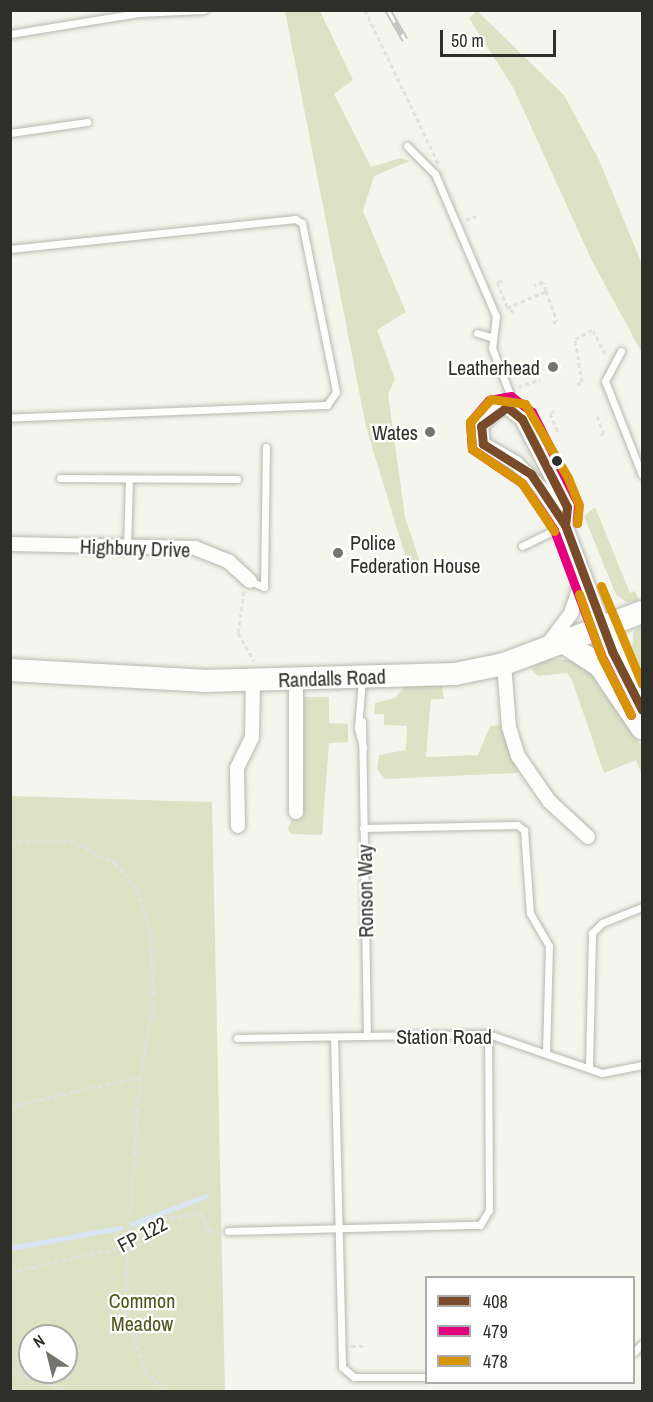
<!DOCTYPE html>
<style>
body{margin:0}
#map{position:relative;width:653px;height:1402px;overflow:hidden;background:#f4f6ed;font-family:"Archivo Narrow",sans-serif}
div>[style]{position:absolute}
.green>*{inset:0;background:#dde2c5}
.stream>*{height:4.5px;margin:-2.25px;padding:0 2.25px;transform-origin:2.25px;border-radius:2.25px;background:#d9e4f4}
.path>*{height:3px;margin-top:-1.5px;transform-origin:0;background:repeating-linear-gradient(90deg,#e1e2df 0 4.5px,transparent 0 7.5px)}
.roads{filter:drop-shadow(0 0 2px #b6b8b1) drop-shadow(0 0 2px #b6b8b1)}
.lane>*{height:7px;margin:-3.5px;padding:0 3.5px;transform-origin:3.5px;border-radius:3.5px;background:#fdfefc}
.street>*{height:14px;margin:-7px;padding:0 7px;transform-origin:7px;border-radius:7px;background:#fdfefc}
.primary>*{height:22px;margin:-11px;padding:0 11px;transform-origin:11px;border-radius:11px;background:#fdfefc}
.rail>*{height:7px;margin-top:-3.5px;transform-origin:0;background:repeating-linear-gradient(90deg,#fff 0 14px,#c3c4c1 0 28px);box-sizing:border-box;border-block:2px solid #c3c4c1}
.bus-1>*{height:9px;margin:-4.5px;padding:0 4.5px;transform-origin:4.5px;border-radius:4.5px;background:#7a4b2a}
.bus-2>*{height:9px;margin:-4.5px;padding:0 4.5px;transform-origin:4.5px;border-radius:4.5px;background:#e5007d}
.bus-3>*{height:9px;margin:-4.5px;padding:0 4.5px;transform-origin:4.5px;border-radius:4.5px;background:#d99406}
.dots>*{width:16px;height:16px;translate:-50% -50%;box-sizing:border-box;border:3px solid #fff;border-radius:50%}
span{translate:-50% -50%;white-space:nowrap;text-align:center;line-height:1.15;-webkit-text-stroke:4.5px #fff;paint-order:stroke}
.poi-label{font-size:20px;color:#2e2f29}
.right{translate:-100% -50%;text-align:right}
.left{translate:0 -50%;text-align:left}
.street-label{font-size:20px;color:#2e2f29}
.park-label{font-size:20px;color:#4e541a}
.frame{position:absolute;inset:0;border:12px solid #2e2f29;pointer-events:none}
.legend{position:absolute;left:425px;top:1276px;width:210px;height:108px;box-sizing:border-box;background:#fff;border:2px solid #abaca9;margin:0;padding:8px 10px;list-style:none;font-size:18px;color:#2e2f29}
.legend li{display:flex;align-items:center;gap:12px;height:30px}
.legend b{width:30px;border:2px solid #abaca9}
.north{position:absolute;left:18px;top:1324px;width:60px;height:60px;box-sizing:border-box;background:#fff;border:2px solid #abaca9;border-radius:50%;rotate:325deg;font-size:16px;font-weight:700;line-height:24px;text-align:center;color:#2e2f29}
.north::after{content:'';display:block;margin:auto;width:21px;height:27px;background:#73756e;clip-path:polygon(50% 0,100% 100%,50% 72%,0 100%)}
.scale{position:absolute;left:440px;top:30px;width:116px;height:27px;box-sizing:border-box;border:3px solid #2e2f29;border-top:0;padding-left:8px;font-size:18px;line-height:21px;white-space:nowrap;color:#2e2f29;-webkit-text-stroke:4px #fff;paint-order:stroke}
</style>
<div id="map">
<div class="green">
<div style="clip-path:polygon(285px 11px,320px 11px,353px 80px,334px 94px,371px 167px,401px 158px,410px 161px,374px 176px,363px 211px,406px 312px,377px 330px,395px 379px,388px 394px,405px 517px,423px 571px,411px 575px,366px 427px)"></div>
<div style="clip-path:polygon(477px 11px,564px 95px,599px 160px,642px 264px,642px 353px,591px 259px,514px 89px,469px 18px)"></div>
<div style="clip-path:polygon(595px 507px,630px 593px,635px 591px,639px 601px,626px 602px,616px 595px,584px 516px)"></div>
<div style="clip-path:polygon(642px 624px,642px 671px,632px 647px,634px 631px)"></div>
<div style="clip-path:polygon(546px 658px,579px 661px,598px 676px,598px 685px,642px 747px,642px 775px,636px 760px,604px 773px,572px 680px,567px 673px,538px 676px,531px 669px)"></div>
<div style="clip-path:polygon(441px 683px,444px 699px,431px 699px,426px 757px,478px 755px,490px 726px,502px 725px,518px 773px,385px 779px,377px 769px,379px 755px,406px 750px,407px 726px,384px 725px,384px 714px,374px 714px,375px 703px,395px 698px,407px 684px)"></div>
<div style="clip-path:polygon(304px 697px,329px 697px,329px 723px,348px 724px,348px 742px,329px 743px,322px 835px,291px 834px,288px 829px,292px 819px,303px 817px)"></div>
<div style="clip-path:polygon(evenodd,11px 796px,212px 802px,225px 1391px,11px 1391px,11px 796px,30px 1336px,66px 1336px,66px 1372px,30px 1372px,30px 1336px)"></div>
</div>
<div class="stream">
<div style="left:132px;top:1224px;width:79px;rotate:-20.7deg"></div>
<div style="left:10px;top:1248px;width:112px;rotate:-10.3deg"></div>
</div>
<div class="path">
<div style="left:365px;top:10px;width:170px;rotate:64.5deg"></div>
<div style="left:466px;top:220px;width:11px;rotate:-22deg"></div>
<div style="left:502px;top:281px;width:5px;rotate:169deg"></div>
<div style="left:497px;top:282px;width:27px;rotate:68deg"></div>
<div style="left:546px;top:291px;width:32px;rotate:70deg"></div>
<div style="left:557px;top:321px;width:5px;rotate:158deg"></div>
<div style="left:514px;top:312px;width:8px;rotate:-150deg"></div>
<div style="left:507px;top:308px;width:43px;rotate:-23.6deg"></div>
<div style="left:546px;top:291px;width:9px;rotate:-108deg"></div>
<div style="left:543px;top:282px;width:9px;rotate:159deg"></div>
<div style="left:577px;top:384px;width:5px;rotate:-22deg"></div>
<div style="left:582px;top:382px;width:44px;rotate:-99.2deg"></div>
<div style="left:575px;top:339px;width:20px;rotate:-27deg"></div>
<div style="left:593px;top:330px;width:30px;rotate:63deg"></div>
<div style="left:518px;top:387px;width:24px;rotate:-19deg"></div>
<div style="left:555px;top:411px;width:5px;rotate:158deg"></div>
<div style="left:550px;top:413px;width:22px;rotate:68deg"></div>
<div style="left:597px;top:416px;width:18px;rotate:68deg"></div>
<div style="left:604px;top:433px;width:4px;rotate:153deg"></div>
<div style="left:244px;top:591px;width:42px;rotate:98.1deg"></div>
<div style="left:238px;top:633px;width:32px;rotate:60deg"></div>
<div style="left:10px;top:842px;width:62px;rotate:-0.9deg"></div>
<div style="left:72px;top:841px;width:48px;rotate:27.1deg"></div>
<div style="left:115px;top:863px;width:35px;rotate:50deg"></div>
<div style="left:138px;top:890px;width:44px;rotate:74.1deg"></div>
<div style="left:150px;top:932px;width:69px;rotate:86.7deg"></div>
<div style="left:154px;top:1001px;width:77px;rotate:100.4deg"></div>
<div style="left:140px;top:1077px;width:227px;rotate:94deg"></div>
<div style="left:124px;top:1303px;width:71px;rotate:72.8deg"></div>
<div style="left:145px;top:1371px;width:30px;rotate:45deg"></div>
<div style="left:10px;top:1106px;width:133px;rotate:-12.6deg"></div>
<div style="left:10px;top:1272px;width:120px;rotate:-12.5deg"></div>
<div style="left:127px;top:1246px;width:45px;rotate:-36.9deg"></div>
<div style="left:163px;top:1219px;width:38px;rotate:-9deg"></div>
<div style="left:201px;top:1213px;width:20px;rotate:66deg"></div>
<div style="left:209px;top:1231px;width:9px"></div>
<div style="left:351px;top:1346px;width:13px"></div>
<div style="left:10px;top:1369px;width:65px;rotate:20.7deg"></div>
</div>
<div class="roads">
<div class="lane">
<div style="left:10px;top:34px;width:130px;rotate:-9.3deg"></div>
<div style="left:138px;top:13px;width:66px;rotate:-2.6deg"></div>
<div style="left:10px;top:133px;width:78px;rotate:-8.1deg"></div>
<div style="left:407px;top:146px;width:40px;rotate:45deg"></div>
<div style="left:435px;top:174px;width:155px;rotate:66.8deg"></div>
<div style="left:496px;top:316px;width:32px;rotate:97deg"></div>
<div style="left:492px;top:348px;width:47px;rotate:68.9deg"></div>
<div style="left:509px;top:392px;width:15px;rotate:98deg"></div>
<div style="left:10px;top:249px;width:287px;rotate:-6deg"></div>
<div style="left:295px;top:219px;width:8px;rotate:30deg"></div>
<div style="left:302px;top:223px;width:172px;rotate:78.6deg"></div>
<div style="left:336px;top:392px;width:16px;rotate:125deg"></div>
<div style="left:327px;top:405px;width:317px;rotate:177.7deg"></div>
<div style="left:477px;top:333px;width:17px;rotate:17deg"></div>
<div style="left:621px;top:351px;width:34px;rotate:118deg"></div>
<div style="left:605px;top:381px;width:101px;rotate:68.5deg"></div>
<div style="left:60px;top:478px;width:177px;rotate:0.3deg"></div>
<div style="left:522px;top:546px;width:48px;rotate:-26deg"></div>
<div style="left:127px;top:547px;width:68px;rotate:-88.3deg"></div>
<div style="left:250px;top:581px;width:15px;rotate:23deg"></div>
<div style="left:264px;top:587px;width:140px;rotate:-89.2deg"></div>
<div style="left:362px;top:679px;width:49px;rotate:94.7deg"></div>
<div style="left:358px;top:728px;width:20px;rotate:75deg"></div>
<div style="left:362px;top:721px;width:315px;rotate:89.1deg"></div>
<div style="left:363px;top:828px;width:154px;rotate:-1.1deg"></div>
<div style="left:517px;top:825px;width:9px;rotate:36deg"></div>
<div style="left:524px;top:830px;width:83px;rotate:85.9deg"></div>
<div style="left:530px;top:913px;width:38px;rotate:60deg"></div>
<div style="left:549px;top:946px;width:106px;rotate:91.6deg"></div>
<div style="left:334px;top:1037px;width:330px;rotate:88.6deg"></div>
<div style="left:342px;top:1367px;width:16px;rotate:40deg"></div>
<div style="left:354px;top:1377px;width:72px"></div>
<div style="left:237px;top:1038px;width:251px;rotate:-0.9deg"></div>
<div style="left:488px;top:1034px;width:120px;rotate:18.9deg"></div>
<div style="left:602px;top:1073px;width:41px;rotate:-11.3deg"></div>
<div style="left:589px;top:1067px;width:134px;rotate:-88.7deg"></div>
<div style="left:592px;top:933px;width:14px;rotate:-45deg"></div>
<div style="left:602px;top:923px;width:43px;rotate:-21.8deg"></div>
<div style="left:228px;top:1231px;width:252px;rotate:-1.4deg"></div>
<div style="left:480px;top:1225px;width:17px;rotate:-59deg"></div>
<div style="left:489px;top:1210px;width:176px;rotate:-90.3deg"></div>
<div style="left:634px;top:1352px;width:11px;rotate:-45deg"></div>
</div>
<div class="street">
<div style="left:565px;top:525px;width:18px;rotate:-84deg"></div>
<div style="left:567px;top:507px;width:99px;rotate:-117.1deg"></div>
<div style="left:522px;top:419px;width:19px;rotate:-141deg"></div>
<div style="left:507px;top:407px;width:11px;rotate:165deg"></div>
<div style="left:496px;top:410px;width:22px;rotate:133deg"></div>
<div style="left:481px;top:426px;width:18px;rotate:84deg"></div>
<div style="left:483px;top:444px;width:38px;rotate:30deg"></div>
<div style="left:516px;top:463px;width:35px;rotate:45deg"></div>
<div style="left:541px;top:488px;width:44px;rotate:57deg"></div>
<div style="left:565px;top:525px;width:111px;rotate:69.4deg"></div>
<div style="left:10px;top:544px;width:185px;rotate:1.2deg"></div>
<div style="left:195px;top:548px;width:37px;rotate:22deg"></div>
<div style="left:229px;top:562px;width:28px;rotate:42deg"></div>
<div style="left:548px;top:644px;width:39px;rotate:-53deg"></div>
<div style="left:571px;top:613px;width:40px;rotate:-71.1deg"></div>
<div style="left:504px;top:664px;width:63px;rotate:85.5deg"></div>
<div style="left:509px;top:727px;width:30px;rotate:73deg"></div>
<div style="left:518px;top:756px;width:55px;rotate:55.4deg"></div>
<div style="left:549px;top:801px;width:53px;rotate:42.7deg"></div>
<div style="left:296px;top:679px;width:133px;rotate:90deg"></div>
<div style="left:238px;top:826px;width:58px;rotate:-91deg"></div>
<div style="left:237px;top:768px;width:34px;rotate:-64deg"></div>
<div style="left:252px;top:737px;width:57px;rotate:-89deg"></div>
</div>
<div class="primary">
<div style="left:604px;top:629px;width:85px;rotate:64.9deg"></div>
<div style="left:565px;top:643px;width:42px;rotate:33.3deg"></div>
<div style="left:600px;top:666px;width:75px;rotate:55.9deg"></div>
<div style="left:10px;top:670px;width:194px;rotate:3.2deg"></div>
<div style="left:204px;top:681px;width:251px;rotate:-1.6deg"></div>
<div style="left:455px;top:674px;width:50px;rotate:-11.5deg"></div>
<div style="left:504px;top:664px;width:147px;rotate:-20.6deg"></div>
</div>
</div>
<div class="rail">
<div style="left:388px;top:10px;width:34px;rotate:60deg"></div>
</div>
<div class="bus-1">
<div style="left:507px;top:407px;width:19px;rotate:39deg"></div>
<div style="left:522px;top:419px;width:99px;rotate:62.9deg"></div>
<div style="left:567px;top:507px;width:18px;rotate:96deg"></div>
<div style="left:565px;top:525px;width:61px;rotate:-123.7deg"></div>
<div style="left:531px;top:474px;width:57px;rotate:-148deg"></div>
<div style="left:483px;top:444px;width:18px;rotate:-96deg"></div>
<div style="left:481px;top:426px;width:32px;rotate:-36deg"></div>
<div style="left:565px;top:525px;width:134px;rotate:69.5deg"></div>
<div style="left:612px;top:651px;width:66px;rotate:63deg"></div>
</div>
<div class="bus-2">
<div style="left:577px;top:523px;width:20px;rotate:-87deg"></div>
<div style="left:578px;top:503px;width:102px;rotate:-116.8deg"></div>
<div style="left:532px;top:412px;width:26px;rotate:-143deg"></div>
<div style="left:511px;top:396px;width:22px;rotate:170deg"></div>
<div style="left:489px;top:400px;width:29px;rotate:131deg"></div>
<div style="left:470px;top:422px;width:27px;rotate:86deg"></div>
<div style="left:472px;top:449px;width:60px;rotate:34.2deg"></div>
<div style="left:522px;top:483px;width:57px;rotate:55.8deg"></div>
<div style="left:554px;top:530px;width:134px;rotate:69.4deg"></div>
<div style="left:601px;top:655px;width:67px;rotate:63.4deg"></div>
</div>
<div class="bus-3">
<div style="left:554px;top:531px;width:58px;rotate:-123.7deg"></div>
<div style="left:522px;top:483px;width:60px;rotate:-145.8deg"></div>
<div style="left:472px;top:449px;width:27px;rotate:-94deg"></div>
<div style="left:470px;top:422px;width:31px;rotate:-48deg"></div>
<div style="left:491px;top:399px;width:34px;rotate:8deg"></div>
<div style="left:525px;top:404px;width:86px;rotate:59.8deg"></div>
<div style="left:568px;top:478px;width:29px;rotate:68deg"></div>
<div style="left:579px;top:505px;width:18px;rotate:96deg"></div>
<div style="left:601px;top:586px;width:106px;rotate:67.3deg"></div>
<div style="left:579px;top:594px;width:65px;rotate:70.2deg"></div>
<div style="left:601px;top:656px;width:66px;rotate:63deg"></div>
</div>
<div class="dots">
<div style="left:553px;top:367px;background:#73756e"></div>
<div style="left:430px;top:432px;background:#73756e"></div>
<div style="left:557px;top:461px;background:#2e2f29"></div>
<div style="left:338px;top:553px;background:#73756e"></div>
</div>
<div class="poi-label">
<span class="right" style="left:540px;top:367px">Leatherhead</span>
<span class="right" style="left:418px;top:432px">Wates</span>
<span class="left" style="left:350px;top:554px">Police<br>Federation House</span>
</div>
<div class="street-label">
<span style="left:135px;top:548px;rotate:2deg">Highbury Drive</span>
<span style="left:332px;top:678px;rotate:-2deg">Randalls Road</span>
<span style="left:365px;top:891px;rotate:-91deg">Ronson Way</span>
<span style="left:444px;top:1036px">Station Road</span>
<span style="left:142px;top:1234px;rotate:-28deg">FP 122</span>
</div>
<div class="park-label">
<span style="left:142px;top:1312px">Common<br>Meadow</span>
</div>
<div class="frame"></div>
<ul class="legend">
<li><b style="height:8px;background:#7a4b2a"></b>408</li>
<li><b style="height:8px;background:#e5007d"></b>479</li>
<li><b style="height:8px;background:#d99406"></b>478</li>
</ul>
<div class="north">N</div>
<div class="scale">50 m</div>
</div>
